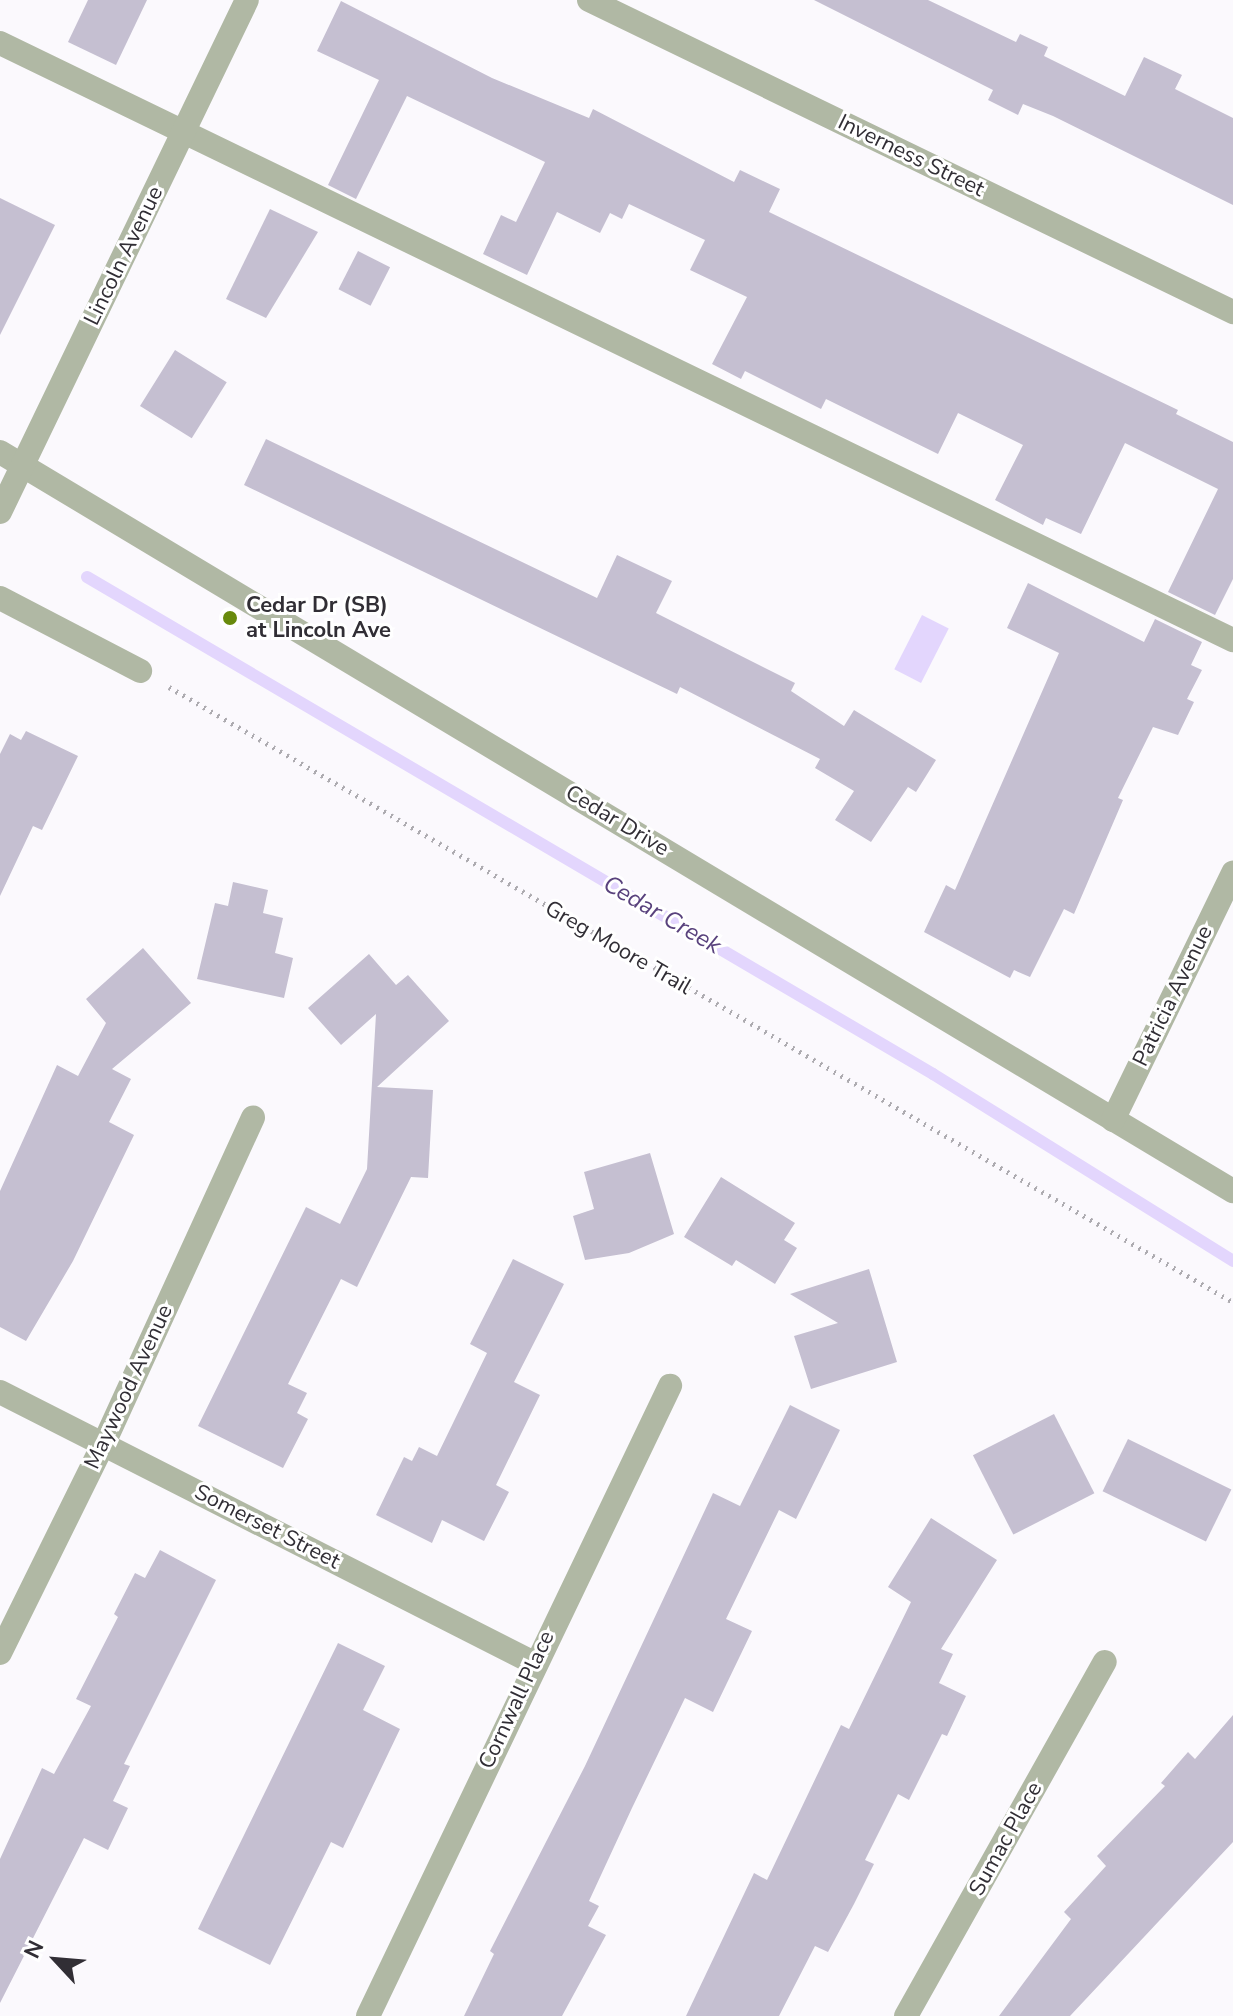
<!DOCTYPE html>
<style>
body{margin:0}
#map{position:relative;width:1233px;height:2016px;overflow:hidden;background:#fbf9fd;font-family:"Nunito Sans",sans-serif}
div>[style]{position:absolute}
.water>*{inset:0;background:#e3d6fd;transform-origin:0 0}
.stream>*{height:12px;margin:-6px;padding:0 6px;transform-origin:6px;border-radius:6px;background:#e3d6fd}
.building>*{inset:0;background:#c5bfd1;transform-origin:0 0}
.path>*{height:5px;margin-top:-2.5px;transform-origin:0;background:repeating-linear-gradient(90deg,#adabb0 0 2px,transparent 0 8px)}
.minor>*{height:24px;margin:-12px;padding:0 12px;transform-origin:12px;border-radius:12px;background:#b0b8a4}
.dots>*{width:22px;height:22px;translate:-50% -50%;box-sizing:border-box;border:4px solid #fff;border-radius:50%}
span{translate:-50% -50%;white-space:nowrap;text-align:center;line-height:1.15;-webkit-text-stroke:6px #fff;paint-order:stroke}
.street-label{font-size:22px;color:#312e35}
.poi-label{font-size:22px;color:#312e35;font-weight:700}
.left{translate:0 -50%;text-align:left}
.water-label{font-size:24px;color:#59427d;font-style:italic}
.north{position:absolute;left:16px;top:1920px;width:80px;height:80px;-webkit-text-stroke:6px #fff;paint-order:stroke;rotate:296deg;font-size:22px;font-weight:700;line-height:32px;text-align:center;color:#312e35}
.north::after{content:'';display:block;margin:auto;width:28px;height:36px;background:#312e35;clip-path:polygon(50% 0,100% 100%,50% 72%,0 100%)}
</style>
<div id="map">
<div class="water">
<div style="left:922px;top:615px;width:30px;height:61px;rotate:27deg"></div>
</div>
<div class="stream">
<div style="left:87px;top:577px;width:981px;rotate:30.43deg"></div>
<div style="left:933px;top:1074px;width:354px;rotate:31.9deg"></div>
</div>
<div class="building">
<div style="clip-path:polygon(88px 0,147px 0,116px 65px,68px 42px)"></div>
<div style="clip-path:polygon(814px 0,928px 0,1016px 42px,1020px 34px,1048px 47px,1044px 56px,1125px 96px,1144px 57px,1182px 75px,1175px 89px,1233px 118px,1233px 205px,1053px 116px,1023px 104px,1018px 115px,988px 100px,993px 90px)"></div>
<div style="clip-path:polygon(341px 1px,492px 78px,589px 118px,593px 109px,734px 182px,740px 170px,780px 189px,769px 212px,1178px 410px,1176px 414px,1233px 442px,1233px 579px,1215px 615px,1168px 592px,1218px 489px,1125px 443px,1081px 534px,1046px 518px,1043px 525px,995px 500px,1023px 445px,958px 413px,938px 454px,826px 399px,821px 409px,745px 371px,741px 379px,712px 364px,747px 297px,690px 270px,705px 240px,629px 204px,622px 219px,610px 213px,600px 233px,557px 212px,527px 275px,483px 254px,501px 215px,516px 222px,545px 162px,407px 96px,356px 199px,328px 185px,379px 80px,317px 51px)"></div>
<div style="clip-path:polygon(0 198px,55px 225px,0 335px)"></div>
<div style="clip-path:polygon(270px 209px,318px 232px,266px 318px,226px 299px)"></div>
<div style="left:358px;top:251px;width:36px;height:43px;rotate:27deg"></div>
<div style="left:175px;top:350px;width:61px;height:66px;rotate:32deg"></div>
<div style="clip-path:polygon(266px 439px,597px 598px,617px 555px,672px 581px,656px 613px,795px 683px,791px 691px,844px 726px,854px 710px,936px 760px,916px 792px,908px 787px,871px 842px,835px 820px,854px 791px,815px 768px,820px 759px,680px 687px,677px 694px,244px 485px)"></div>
<div style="clip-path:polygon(1028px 583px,1144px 642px,1155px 619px,1202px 642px,1191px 665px,1202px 670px,1187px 699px,1194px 702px,1178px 735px,1153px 727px,1118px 798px,1123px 800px,1074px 914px,1064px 909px,1030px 977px,1014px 970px,1010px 978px,924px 932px,946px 885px,955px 890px,1059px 653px,1007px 628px)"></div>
<div style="clip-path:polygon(26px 731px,78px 756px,42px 830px,33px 826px,0 896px,0 754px,10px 734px,21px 740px)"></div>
<div style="clip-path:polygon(233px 882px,268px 890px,263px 913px,283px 918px,275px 953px,293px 958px,284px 998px,197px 979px,215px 903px,228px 906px)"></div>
<div style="clip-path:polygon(143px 948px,191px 1003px,112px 1069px,131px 1079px,109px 1122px,134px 1135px,73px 1261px,26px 1341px,0 1327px,0 1191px,57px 1065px,78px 1076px,106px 1023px,86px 999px)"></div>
<div style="clip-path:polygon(369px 954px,396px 985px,408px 975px,449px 1021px,377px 1087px,433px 1090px,428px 1178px,411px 1177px,357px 1287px,341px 1279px,288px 1384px,307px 1393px,297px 1413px,308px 1419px,283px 1468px,198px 1426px,306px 1207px,340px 1224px,367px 1169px,376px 1014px,341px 1045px,308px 1008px)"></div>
<div style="clip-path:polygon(650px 1153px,674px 1234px,629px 1253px,585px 1260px,573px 1216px,594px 1209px,584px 1172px)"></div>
<div style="clip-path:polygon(721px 1177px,795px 1223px,784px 1240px,797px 1248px,775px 1284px,736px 1260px,732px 1266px,684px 1237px)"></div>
<div style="clip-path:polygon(513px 1259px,564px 1284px,514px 1382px,540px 1395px,496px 1485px,509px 1492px,484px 1541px,442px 1520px,432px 1543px,376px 1515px,404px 1457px,412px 1461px,419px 1447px,437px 1456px,487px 1353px,470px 1344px)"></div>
<div style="clip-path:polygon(869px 1269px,897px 1362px,811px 1389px,794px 1336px,838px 1323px,790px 1294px)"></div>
<div style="clip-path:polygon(790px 1405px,840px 1430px,796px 1519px,779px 1510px,726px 1619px,752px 1631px,713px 1712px,685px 1698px,632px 1808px,589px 1901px,599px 1906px,588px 1926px,606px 1935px,562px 2016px,464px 2016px,494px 1954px,490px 1951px,585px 1766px,713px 1493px,740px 1506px)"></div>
<div style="left:1054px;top:1414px;width:89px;height:91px;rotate:63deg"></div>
<div style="left:1128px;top:1439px;width:115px;height:58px;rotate:26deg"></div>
<div style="clip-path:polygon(931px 1518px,997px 1560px,941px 1649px,953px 1654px,939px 1683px,966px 1696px,947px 1736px,942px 1734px,909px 1800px,898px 1794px,865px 1860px,874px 1864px,854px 1904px,828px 1952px,815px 1946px,779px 2016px,686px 2016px,754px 1873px,767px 1880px,841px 1725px,849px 1729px,911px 1602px,888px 1587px)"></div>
<div style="clip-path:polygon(160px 1550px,216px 1580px,124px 1764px,130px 1766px,113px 1801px,128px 1808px,108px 1850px,84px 1838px,0 2003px,0 1859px,42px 1768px,54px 1774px,91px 1706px,76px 1699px,118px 1617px,114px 1614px,135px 1573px,145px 1578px)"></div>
<div style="clip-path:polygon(338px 1643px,385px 1666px,363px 1710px,400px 1729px,343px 1848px,331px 1842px,270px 1965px,198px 1929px)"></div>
<div style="clip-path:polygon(1233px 1715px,1233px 1842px,1070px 2016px,999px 2016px,1071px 1919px,1064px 1912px,1106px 1866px,1097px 1856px,1165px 1786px,1161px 1783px,1188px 1752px,1195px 1759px)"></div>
</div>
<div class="path">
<div style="left:169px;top:687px;width:1229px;rotate:30.03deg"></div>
</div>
<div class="minor">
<div style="left:589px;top:0;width:716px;rotate:25.85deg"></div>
<div style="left:0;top:43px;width:1370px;rotate:25.84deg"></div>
<div style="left:0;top:452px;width:1438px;rotate:30.94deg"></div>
<div style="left:0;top:512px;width:568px;rotate:-64.25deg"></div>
<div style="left:0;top:598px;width:158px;rotate:27.5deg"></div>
<div style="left:1113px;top:1120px;width:275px;rotate:-64.1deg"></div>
<div style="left:0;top:1392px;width:599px;rotate:26.91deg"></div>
<div style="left:0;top:1653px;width:234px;rotate:-63.7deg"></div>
<div style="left:104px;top:1443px;width:358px;rotate:-65.4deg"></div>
<div style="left:368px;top:2016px;width:699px;rotate:-64.39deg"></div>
<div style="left:906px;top:2016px;width:406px;rotate:-60.7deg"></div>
</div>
<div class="dots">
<div style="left:230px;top:618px;background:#688a0c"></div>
</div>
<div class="street-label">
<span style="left:911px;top:156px;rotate:26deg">Inverness Street</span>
<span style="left:124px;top:256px;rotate:-64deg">Lincoln Avenue</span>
<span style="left:617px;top:821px;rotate:31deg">Cedar Drive</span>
<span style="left:618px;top:948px;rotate:30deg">Greg Moore Trail</span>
<span style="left:1173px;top:996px;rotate:-64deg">Patricia Avenue</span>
<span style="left:129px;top:1387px;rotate:-65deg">Maywood Avenue</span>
<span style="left:267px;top:1527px;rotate:27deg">Somerset Street</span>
<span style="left:517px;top:1700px;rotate:-65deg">Cornwall Place</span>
<span style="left:1006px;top:1839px;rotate:-61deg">Sumac Place</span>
</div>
<div class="poi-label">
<span class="left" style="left:246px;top:618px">Cedar Dr (SB)<br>at Lincoln Ave</span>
</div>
<div class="water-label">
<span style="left:662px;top:915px;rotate:30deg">Cedar Creek</span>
</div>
<div class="north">N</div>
</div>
